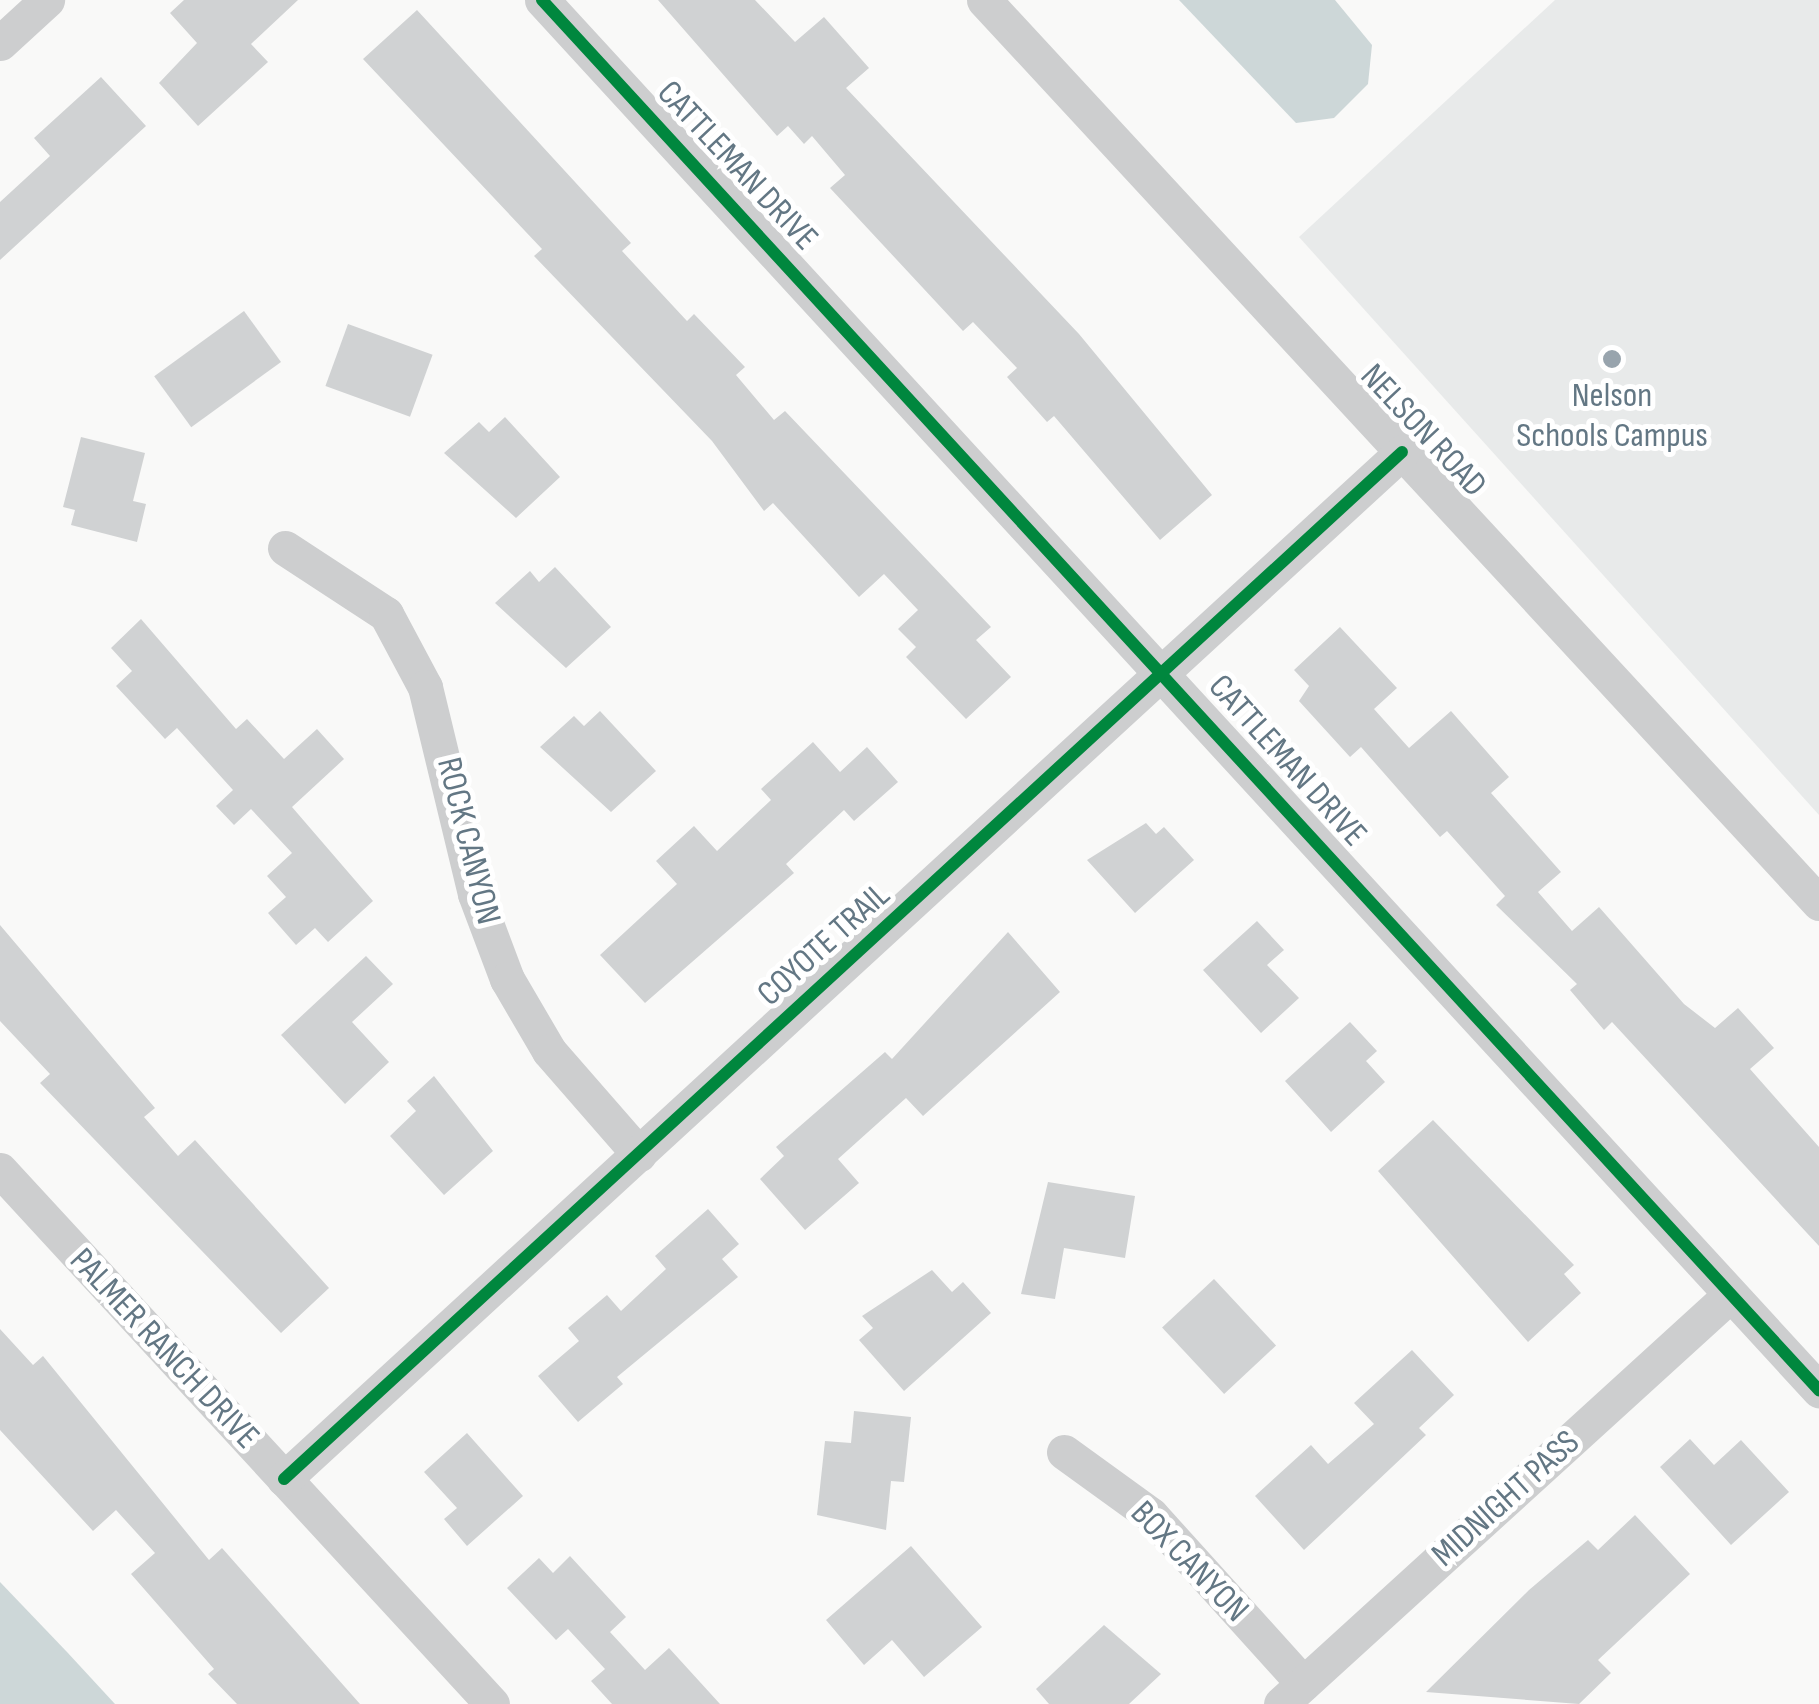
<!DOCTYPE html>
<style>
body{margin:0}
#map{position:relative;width:1819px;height:1704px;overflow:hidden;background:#f9f9f8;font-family:"Sofia Sans Condensed",sans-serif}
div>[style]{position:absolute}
.built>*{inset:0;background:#e8eaea}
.water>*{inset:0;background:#cdd7d8}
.building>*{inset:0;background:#d0d2d3;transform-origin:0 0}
.minor>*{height:35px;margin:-17.5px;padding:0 17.5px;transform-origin:17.5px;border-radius:17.5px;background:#cdcecf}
.cycleway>*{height:12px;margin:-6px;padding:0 6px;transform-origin:6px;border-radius:6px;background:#00873e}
.dots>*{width:28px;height:28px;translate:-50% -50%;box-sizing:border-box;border:5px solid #fff;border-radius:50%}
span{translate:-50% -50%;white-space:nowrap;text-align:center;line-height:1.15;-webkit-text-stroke:10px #fff;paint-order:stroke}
.street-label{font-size:35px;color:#637784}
.poi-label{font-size:35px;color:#637784}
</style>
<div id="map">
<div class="built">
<div style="clip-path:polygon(1555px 0,1819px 0,1819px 815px,1299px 237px)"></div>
</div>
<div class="water">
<div style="clip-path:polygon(1179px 0,1335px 0,1372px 45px,1368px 84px,1334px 118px,1296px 123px)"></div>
<div style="clip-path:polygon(0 1582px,67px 1652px,115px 1704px,0 1704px)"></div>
</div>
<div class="building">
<div style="clip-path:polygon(184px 0,298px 0,251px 44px,268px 62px,198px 126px,159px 83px,197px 43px,170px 13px)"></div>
<div style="clip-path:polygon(658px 0,755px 0,795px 42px,824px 17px,869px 68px,846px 88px,1079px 334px,1212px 495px,1160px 540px,1054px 416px,1047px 422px,1007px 377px,1017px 368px,973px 322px,963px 331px,830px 188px,845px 175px,812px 136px,804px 144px,788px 126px,777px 136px)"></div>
<div style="clip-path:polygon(417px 10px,631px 243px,622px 251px,687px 321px,694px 314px,745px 367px,736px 375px,774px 420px,785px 411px,991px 627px,976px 640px,1011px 677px,966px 719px,906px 657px,916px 647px,898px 629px,918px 610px,884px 574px,859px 597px,773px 503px,764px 511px,712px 441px,534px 256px,542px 249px,363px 59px)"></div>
<div style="clip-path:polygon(101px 77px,146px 126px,0 260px,0 202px,50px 156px,34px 138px)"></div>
<div style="left:244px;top:311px;width:63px;height:111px;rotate:54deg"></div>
<div style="left:348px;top:324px;width:90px;height:66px;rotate:20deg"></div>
<div style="clip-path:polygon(505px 417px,560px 477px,516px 518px,444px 453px,479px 422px,489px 432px)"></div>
<div style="clip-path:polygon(81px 437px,145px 453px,133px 501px,146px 504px,137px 542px,71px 525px,75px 510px,63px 507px)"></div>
<div style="clip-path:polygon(555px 567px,611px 627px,566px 668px,495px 603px,530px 571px,539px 582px)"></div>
<div style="clip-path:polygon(141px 619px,236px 729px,247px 719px,284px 759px,317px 729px,344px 759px,292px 807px,373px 901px,328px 942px,315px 928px,296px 945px,268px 913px,286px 897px,267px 876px,292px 853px,251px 809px,234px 825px,216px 806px,233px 790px,177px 728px,165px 739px,116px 686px,132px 671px,111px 648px)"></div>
<div style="clip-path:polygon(1340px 627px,1397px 688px,1374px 709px,1409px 748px,1451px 711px,1509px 777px,1491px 793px,1561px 872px,1538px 892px,1572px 931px,1599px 907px,1684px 1004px,1715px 1028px,1738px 1008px,1774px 1048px,1750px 1069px,1819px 1147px,1819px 1246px,1612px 1022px,1604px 1030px,1570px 990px,1577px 984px,1496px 905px,1505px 896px,1447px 831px,1440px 837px,1361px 747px,1350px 757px,1299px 701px,1309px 686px,1294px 670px)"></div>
<div style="clip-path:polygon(600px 711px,656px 771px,611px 812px,540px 747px,574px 716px,584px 726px)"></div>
<div style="clip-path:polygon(813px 742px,840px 772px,867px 747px,898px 782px,854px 821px,844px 810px,786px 864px,794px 873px,645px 1003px,600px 955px,677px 884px,656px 861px,694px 826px,717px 851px,771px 800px,761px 789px)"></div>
<div style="clip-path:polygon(1146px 823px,1156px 834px,1164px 827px,1194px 860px,1135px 913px,1087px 860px)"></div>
<div style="clip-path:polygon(1257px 921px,1284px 950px,1267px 965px,1299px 998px,1261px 1033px,1203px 970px)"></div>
<div style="clip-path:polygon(0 925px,155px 1108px,144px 1117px,178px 1156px,195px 1140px,329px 1288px,281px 1333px,40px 1083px,50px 1074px,0 1021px)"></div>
<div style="clip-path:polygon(1008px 932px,1060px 992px,923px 1116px,906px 1098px,838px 1159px,859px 1183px,805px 1230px,760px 1179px,784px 1156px,776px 1147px,885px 1052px,892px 1059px)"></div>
<div style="clip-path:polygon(366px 956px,393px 984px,352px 1022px,389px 1062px,345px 1104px,281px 1035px)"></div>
<div style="clip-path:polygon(1350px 1022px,1377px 1051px,1366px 1061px,1385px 1082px,1331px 1132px,1285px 1081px)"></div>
<div style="clip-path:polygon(434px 1076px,493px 1151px,444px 1195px,390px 1136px,416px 1111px,407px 1101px)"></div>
<div style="clip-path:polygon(1433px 1120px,1574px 1265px,1564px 1274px,1581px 1293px,1528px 1342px,1378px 1171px)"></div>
<div style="clip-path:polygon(1048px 1182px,1135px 1196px,1125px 1258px,1064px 1248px,1055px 1299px,1021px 1294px)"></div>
<div style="clip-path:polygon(708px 1209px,739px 1244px,722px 1259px,738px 1277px,617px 1377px,623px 1384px,578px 1422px,538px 1376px,579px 1341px,568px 1328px,607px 1295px,621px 1311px,666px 1269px,655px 1256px)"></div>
<div style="clip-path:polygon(932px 1270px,952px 1292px,963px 1282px,991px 1313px,904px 1391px,859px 1340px,873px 1328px,862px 1316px)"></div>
<div style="left:1214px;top:1279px;width:91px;height:71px;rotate:47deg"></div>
<div style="clip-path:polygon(0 1329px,33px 1365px,43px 1356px,209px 1560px,222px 1548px,360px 1704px,237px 1704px,208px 1674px,214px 1669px,131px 1574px,155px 1553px,116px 1510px,93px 1531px,0 1430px)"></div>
<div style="clip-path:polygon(1412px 1350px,1454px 1395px,1419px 1428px,1426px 1435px,1304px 1550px,1255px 1496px,1311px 1445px,1328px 1464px,1374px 1424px,1354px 1403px)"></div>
<div style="clip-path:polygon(854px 1411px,911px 1417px,904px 1482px,891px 1481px,886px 1530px,817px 1515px,825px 1441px,851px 1443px)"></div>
<div style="clip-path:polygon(467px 1433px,523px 1496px,467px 1546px,444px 1519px,457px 1508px,424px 1472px)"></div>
<div style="clip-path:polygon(1690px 1439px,1714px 1465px,1741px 1440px,1789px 1492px,1731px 1545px,1660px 1467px)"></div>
<div style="clip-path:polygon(1635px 1515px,1690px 1574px,1598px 1660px,1611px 1673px,1579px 1704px,1426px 1692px,1529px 1590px,1588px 1540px,1598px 1550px)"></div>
<div style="clip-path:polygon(911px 1546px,982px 1627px,924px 1677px,892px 1640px,864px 1665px,826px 1620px)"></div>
<div style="clip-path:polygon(570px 1556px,626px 1617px,610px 1632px,645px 1670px,669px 1648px,720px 1704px,612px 1704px,591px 1681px,605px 1669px,568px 1629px,556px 1640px,507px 1588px,539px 1558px,553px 1573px)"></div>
<div style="clip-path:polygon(1104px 1625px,1161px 1674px,1129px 1704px,1049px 1704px,1036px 1689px)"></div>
</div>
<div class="minor">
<div style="left:542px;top:0;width:1888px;rotate:47.43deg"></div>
<div style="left:984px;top:0;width:1230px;rotate:47.24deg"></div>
<div style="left:0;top:43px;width:64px;rotate:-42.5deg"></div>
<div style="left:285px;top:548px;width:121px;rotate:33.2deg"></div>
<div style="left:386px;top:614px;width:83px;rotate:61.9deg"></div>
<div style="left:425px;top:687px;width:213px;rotate:76.4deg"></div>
<div style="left:475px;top:894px;width:91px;rotate:69.4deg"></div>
<div style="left:507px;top:979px;width:83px;rotate:59.7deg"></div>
<div style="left:549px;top:1051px;width:137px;rotate:48.9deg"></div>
<div style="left:0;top:1170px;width:726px;rotate:47.34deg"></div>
<div style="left:1064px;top:1452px;width:107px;rotate:35.9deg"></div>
<div style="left:1151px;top:1515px;width:227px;rotate:47.9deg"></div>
<div style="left:284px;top:1479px;width:1518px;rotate:-42.57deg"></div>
<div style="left:1281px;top:1704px;width:607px;rotate:-42.33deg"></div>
</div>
<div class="cycleway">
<div style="left:542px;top:0;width:1888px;rotate:47.43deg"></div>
<div style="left:284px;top:1479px;width:1518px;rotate:-42.57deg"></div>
</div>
<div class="dots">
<div style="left:1612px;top:359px;background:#98a4ad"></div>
</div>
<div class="street-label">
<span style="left:737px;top:166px;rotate:47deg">CATTLEMAN DRIVE</span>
<span style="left:1423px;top:431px;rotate:47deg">NELSON ROAD</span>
<span style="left:1287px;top:761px;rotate:48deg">CATTLEMAN DRIVE</span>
<span style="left:468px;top:841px;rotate:76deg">ROCK CANYON</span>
<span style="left:824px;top:945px;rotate:-42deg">COYOTE TRAIL</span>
<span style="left:164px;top:1349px;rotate:47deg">PALMER RANCH DRIVE</span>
<span style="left:1506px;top:1499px;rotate:-42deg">MIDNIGHT PASS</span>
<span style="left:1189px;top:1562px;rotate:46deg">BOX CANYON</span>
</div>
<div class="poi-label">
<span style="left:1612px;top:416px">Nelson<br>Schools Campus</span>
</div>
</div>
